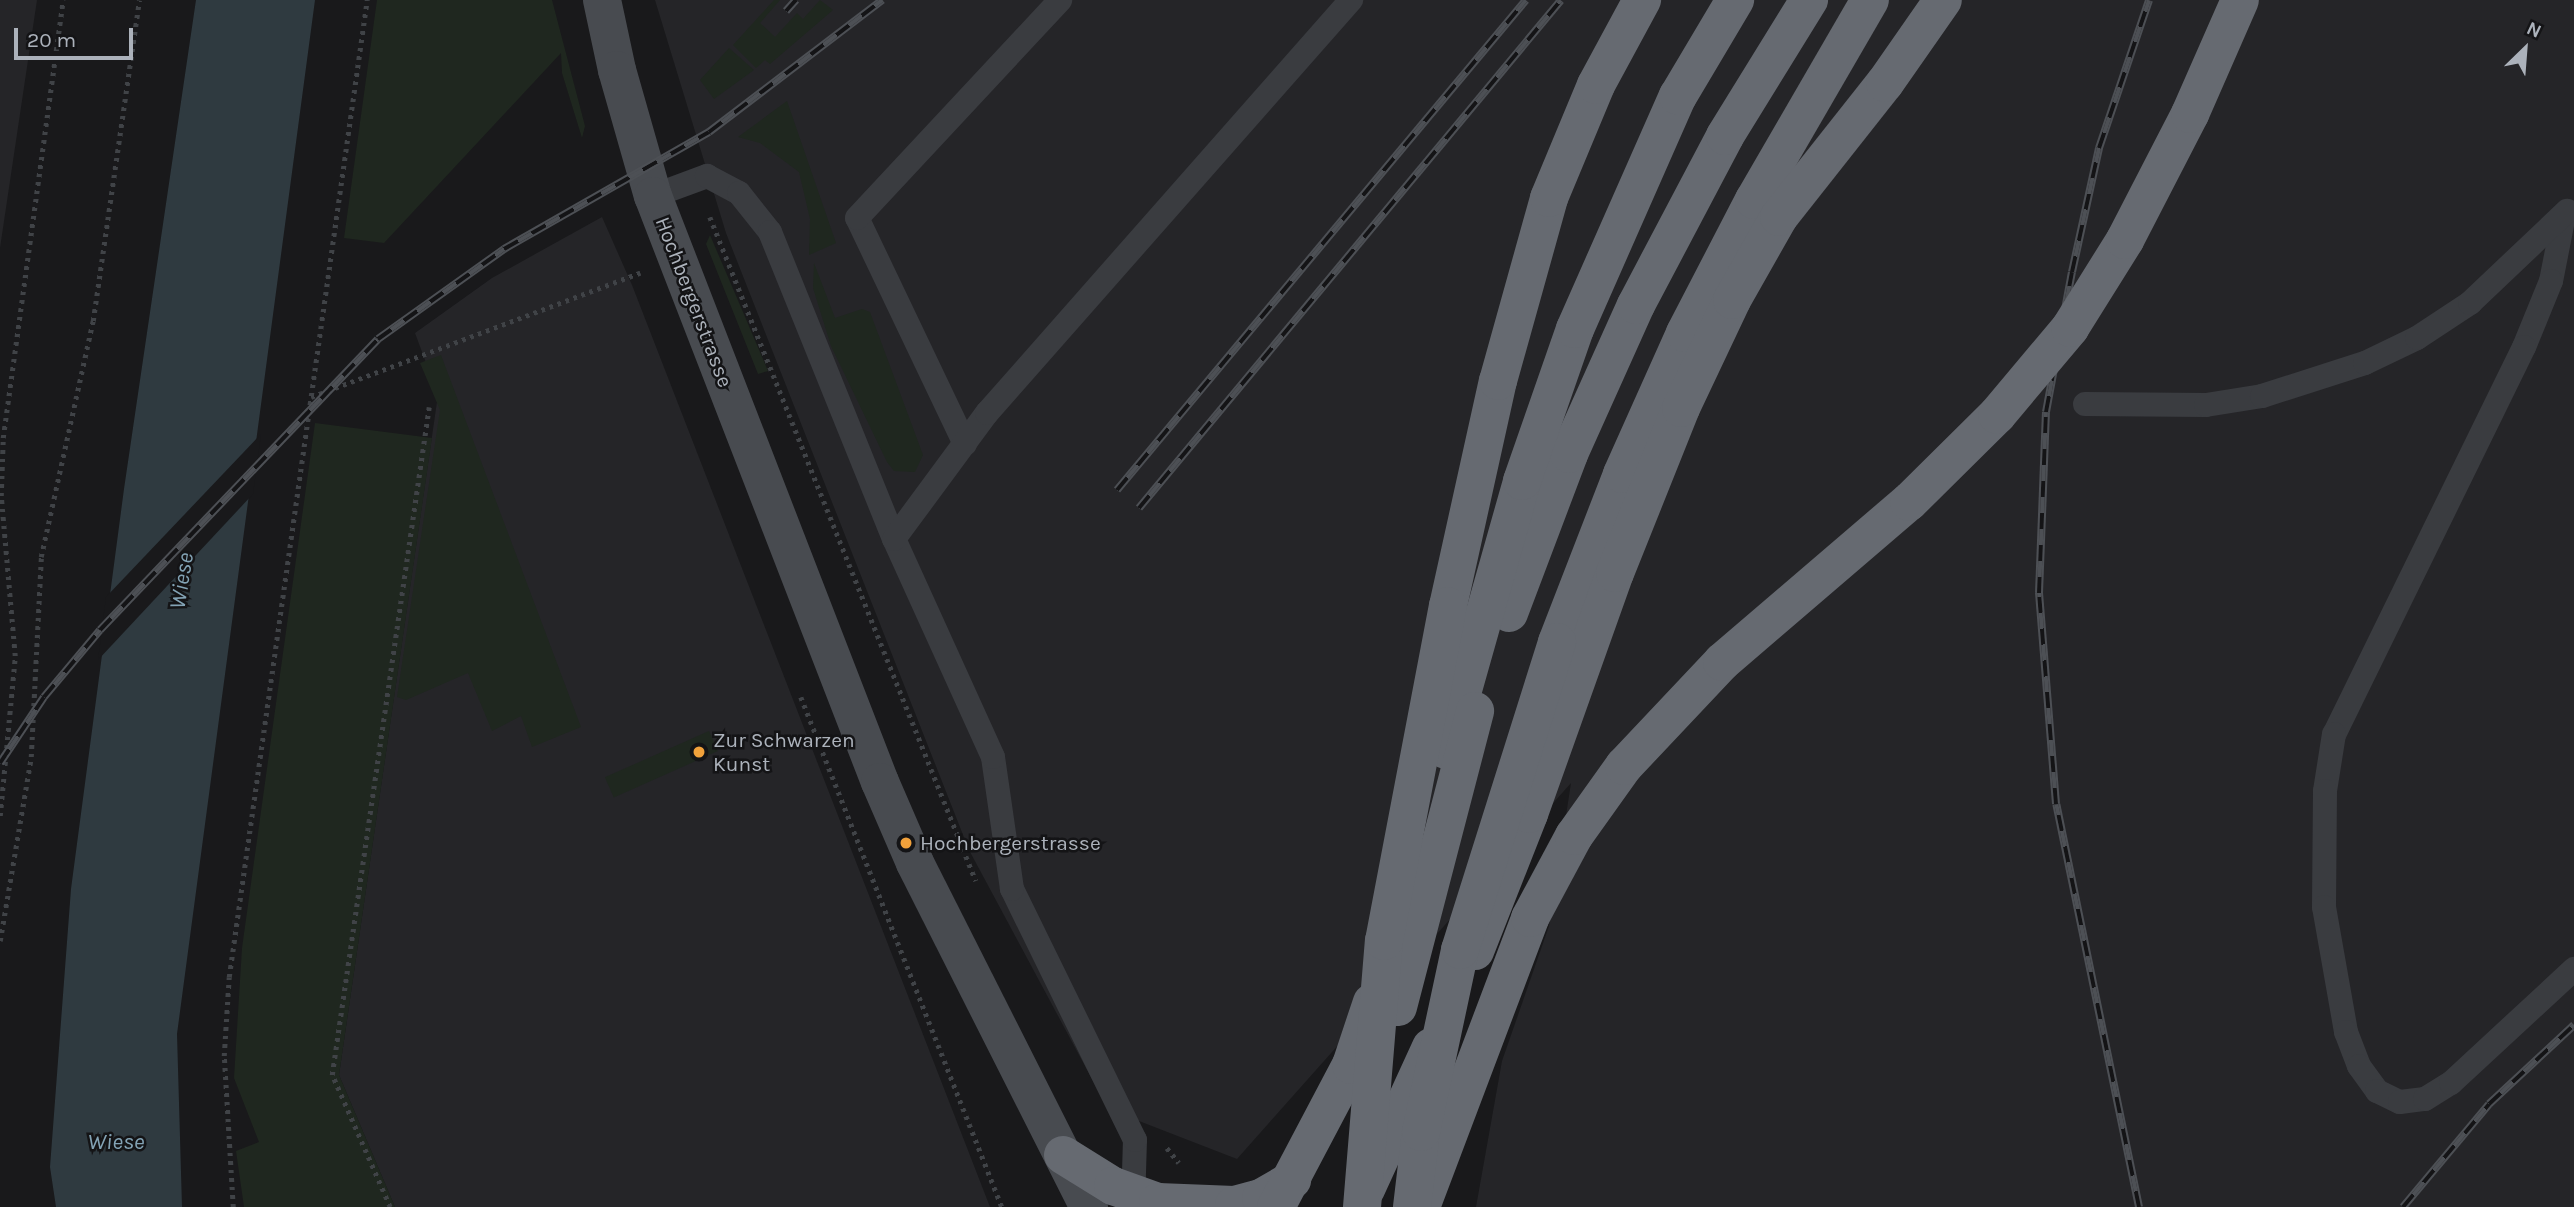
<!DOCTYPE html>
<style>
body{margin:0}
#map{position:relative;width:2574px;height:1207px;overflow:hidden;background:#19191b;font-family:Karla,sans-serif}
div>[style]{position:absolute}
.built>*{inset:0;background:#252528}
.green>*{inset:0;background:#1f271f;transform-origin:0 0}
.water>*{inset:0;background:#2f3a40}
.pier>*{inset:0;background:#19191b}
.path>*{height:4.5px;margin-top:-2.25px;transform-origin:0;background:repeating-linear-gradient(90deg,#404347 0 3.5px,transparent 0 8.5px)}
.lane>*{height:24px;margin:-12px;padding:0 12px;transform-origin:12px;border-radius:12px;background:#3a3c40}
.secondary>*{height:38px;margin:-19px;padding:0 19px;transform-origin:19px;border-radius:19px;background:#484b50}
.highway>*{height:38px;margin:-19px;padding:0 19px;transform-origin:19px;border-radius:19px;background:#666a71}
.rail>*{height:8px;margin-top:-4px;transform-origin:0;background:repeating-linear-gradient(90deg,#141416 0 16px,#4d5055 0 32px);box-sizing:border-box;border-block:2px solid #4d5055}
.highway-bridge>*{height:38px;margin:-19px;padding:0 19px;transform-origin:19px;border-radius:19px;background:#666a71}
.dots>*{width:19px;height:19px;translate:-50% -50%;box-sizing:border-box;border:4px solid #141416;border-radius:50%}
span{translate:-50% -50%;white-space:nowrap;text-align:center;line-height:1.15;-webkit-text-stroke:5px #141416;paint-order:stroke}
.street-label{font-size:21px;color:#acb2bb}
.poi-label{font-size:21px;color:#acb2bb}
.left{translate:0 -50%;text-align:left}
.water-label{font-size:23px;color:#83a3b5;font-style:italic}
.north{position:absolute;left:2490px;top:14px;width:70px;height:70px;-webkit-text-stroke:5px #141416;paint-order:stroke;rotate:25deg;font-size:19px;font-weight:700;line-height:28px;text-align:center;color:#acb2bb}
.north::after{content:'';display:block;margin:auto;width:24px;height:32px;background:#acb2bb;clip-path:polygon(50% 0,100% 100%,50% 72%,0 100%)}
.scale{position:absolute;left:14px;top:28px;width:119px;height:32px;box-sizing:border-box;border:4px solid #acb2bb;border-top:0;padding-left:9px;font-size:21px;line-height:24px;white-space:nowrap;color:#acb2bb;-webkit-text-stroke:5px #141416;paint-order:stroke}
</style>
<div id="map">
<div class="built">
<div style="clip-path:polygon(0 0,37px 0,0 248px)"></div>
<div style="clip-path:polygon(655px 0,2574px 0,2574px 1207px,1476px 1207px,1502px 1061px,1549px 926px,1571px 783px,1237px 1159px,1108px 1109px,969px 850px,726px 233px)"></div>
<div style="clip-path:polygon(602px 217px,632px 285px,990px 1207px,395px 1207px,339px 1075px,438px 395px,415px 333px,492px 278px)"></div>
</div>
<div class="green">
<div style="clip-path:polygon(377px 0,552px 0,585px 126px,582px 138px,562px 73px,561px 53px,384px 243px,344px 238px)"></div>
<div style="clip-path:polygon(774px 0,780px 0,760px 23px,775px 37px,797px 13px,803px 19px,820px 0,833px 10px,770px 64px,765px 60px,756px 68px,733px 45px)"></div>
<div style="clip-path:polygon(729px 48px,754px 70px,714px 99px,700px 80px)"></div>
<div style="clip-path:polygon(787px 101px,836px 243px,809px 255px,810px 219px,799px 172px,760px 143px,738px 137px)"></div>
<div style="clip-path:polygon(710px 235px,740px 305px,768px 371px,758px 374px,706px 244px)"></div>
<div style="clip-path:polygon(814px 263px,835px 318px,862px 309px,870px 312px,923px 455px,915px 472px,894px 471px,887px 462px,831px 346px,813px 288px)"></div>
<div style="clip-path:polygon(441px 355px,581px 727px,532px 747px,521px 716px,492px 731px,468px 673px,406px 700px,397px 697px,440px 410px,420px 363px)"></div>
<div style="clip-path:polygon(315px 423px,432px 438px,339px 1075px,395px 1207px,244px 1207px,236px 1151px,259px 1142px,234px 1078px,242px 948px)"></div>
<div style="left:709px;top:731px;width:22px;height:114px;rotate:66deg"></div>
</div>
<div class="water">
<div style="clip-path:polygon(196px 0,315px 0,177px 1034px,182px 1207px,56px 1207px,50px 1167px,71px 889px,124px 489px)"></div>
</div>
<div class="pier">
<div style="clip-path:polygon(261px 434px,253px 494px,98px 660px,106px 597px)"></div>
</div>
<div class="path">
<div style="left:710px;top:217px;width:715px;rotate:68.17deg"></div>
<div style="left:311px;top:397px;width:352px;rotate:-20.7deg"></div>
<div style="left:801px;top:697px;width:548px;rotate:68.49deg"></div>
<div style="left:0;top:816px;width:161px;rotate:-84.6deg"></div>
<div style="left:15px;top:656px;width:161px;rotate:-95deg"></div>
<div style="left:1px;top:496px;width:58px;rotate:-88deg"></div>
<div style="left:3px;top:438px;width:442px;rotate:-82.2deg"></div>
<div style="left:0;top:941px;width:187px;rotate:-80.4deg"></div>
<div style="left:31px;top:757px;width:200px;rotate:-87.1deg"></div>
<div style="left:41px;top:557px;width:242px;rotate:-77.6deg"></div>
<div style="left:93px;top:321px;width:324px;rotate:-81.8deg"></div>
<div style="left:1167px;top:1148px;width:19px;rotate:51deg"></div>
<div style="left:233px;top:1207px;width:151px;rotate:-93.4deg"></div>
<div style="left:224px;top:1056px;width:79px;rotate:-86.4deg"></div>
<div style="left:229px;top:977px;width:987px;rotate:-81.96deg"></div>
<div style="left:390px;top:1207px;width:144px;rotate:-113.7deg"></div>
<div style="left:332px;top:1075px;width:675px;rotate:-81.74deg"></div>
</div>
<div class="lane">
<div style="left:653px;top:196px;width:58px;rotate:-20.3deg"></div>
<div style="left:707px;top:176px;width:36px;rotate:28deg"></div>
<div style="left:739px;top:193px;width:50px;rotate:51.5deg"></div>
<div style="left:770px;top:232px;width:331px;rotate:68deg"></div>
<div style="left:2564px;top:215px;width:67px;rotate:101.1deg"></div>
<div style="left:2551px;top:281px;width:71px;rotate:112.2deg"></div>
<div style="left:2524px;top:347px;width:431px;rotate:116.1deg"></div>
<div style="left:2334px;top:734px;width:58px;rotate:99deg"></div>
<div style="left:2325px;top:791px;width:116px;rotate:90.5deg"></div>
<div style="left:2324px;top:907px;width:127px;rotate:80deg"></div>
<div style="left:2346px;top:1032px;width:36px;rotate:69deg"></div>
<div style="left:2359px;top:1066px;width:31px;rotate:54deg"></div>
<div style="left:2377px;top:1091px;width:25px;rotate:26deg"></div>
<div style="left:2400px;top:1102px;width:25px;rotate:-7deg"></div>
<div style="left:2425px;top:1099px;width:31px;rotate:-32deg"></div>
<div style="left:2451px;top:1083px;width:168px;rotate:-42.8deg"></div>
<div style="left:2085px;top:404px;width:121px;rotate:0.5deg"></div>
<div style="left:2206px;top:405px;width:57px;rotate:-9.1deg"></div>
<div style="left:2262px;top:396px;width:108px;rotate:-17.8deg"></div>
<div style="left:2365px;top:363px;width:58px;rotate:-25.7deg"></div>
<div style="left:2417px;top:338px;width:64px;rotate:-33.4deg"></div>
<div style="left:2470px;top:303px;width:134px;rotate:-43.5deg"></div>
<div style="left:965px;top:444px;width:250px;rotate:-115.5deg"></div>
<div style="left:857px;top:218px;width:298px;rotate:-47deg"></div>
<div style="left:1133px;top:1206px;width:66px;rotate:-88.3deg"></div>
<div style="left:1135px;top:1140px;width:280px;rotate:-116.1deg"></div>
<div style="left:1012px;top:889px;width:133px;rotate:-98.2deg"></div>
<div style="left:993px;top:757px;width:239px;rotate:-114.4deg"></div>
<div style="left:894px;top:539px;width:157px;rotate:-53.6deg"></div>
<div style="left:987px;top:413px;width:551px;rotate:-48.61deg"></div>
</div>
<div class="secondary">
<div style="left:602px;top:0;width:72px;rotate:77.9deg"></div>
<div style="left:617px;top:70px;width:131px;rotate:74.1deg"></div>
<div style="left:653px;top:196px;width:628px;rotate:68.83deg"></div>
<div style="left:880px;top:782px;width:88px;rotate:66.6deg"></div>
<div style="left:915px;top:863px;width:386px;rotate:63.2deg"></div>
</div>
<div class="highway">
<div style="left:1448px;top:606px;width:230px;rotate:-77.5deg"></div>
<div style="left:1498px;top:381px;width:190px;rotate:-74.4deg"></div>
<div style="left:1549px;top:198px;width:122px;rotate:-67.4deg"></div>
<div style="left:1596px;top:85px;width:97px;rotate:-61.6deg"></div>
<div style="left:1509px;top:613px;width:170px;rotate:-69.3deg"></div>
<div style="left:1569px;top:454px;width:163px;rotate:-65.8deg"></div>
<div style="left:1636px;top:305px;width:191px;rotate:-62.2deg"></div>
<div style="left:1725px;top:136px;width:160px;rotate:-58.3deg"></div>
<div style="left:1557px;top:642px;width:180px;rotate:-68.8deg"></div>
<div style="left:1622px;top:474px;width:154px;rotate:-65.9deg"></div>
<div style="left:1685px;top:333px;width:150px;rotate:-62.6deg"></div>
<div style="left:1754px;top:200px;width:231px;rotate:-59.9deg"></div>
<div style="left:1446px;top:750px;width:280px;rotate:-74.2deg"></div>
<div style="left:1522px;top:481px;width:161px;rotate:-70.8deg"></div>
<div style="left:1575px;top:329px;width:255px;rotate:-66.2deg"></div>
<div style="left:1678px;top:96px;width:112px;rotate:-59.3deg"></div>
<div style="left:1475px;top:951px;width:147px;rotate:-68.5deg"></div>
<div style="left:1529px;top:814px;width:256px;rotate:-70.4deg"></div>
<div style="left:1615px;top:573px;width:178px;rotate:-68.2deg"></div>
<div style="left:1681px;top:408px;width:119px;rotate:-64.7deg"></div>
<div style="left:1732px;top:300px;width:95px;rotate:-60.5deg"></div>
<div style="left:1779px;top:217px;width:171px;rotate:-51.7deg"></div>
<div style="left:1885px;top:83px;width:101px;rotate:-55.1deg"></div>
<div style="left:1063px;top:1155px;width:59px;rotate:31.8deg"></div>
<div style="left:1113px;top:1186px;width:48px;rotate:19.6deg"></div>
<div style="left:1158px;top:1202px;width:76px;rotate:2.3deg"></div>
<div style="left:1234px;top:1205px;width:28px;rotate:-15deg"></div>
<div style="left:1261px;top:1198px;width:36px;rotate:-30deg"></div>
<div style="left:1366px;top:1189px;width:156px;rotate:-65.4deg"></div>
<div style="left:1276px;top:1207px;width:161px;rotate:-62.2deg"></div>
<div style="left:1351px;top:1065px;width:66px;rotate:-71.6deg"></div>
<div style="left:1421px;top:1207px;width:309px;rotate:-69.3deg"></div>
<div style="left:1530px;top:918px;width:93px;rotate:-61.8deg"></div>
<div style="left:1574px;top:836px;width:86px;rotate:-54.5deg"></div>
</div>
<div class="rail">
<div style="left:786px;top:11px;width:15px;rotate:-48deg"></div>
<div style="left:1117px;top:490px;width:638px;rotate:-50.15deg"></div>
<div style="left:1139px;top:508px;width:660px;rotate:-50.28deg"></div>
<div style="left:0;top:763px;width:79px;rotate:-56.3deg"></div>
<div style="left:44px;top:697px;width:87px;rotate:-50.1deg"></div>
<div style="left:100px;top:630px;width:402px;rotate:-46.3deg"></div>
<div style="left:378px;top:339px;width:155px;rotate:-35.5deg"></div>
<div style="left:504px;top:249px;width:236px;rotate:-29.7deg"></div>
<div style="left:709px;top:132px;width:218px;rotate:-37.3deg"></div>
<div style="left:2139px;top:1207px;width:411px;rotate:-101.6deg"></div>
<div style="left:2056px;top:804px;width:212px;rotate:-94.6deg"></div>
<div style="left:2039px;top:593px;width:181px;rotate:-87.8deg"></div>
<div style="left:2046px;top:412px;width:142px;rotate:-79.5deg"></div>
<div style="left:2072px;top:272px;width:127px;rotate:-77.7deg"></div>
<div style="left:2099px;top:148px;width:156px;rotate:-71.3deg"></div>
<div style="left:2403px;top:1207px;width:134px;rotate:-50.1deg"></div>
<div style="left:2489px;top:1104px;width:116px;rotate:-42.9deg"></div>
</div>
<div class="highway-bridge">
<div style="left:1624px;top:766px;width:143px;rotate:-46.7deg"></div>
<div style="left:1722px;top:662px;width:246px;rotate:-40.6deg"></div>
<div style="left:1909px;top:502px;width:124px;rotate:-44.7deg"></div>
<div style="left:1997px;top:415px;width:114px;rotate:-50deg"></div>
<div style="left:2070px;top:328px;width:104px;rotate:-58deg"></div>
<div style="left:2125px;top:240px;width:142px;rotate:-62.7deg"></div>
<div style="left:2190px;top:114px;width:124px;rotate:-66.3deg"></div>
<div style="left:1398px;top:1007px;width:306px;rotate:-75.4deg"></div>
<div style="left:1362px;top:1207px;width:267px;rotate:-85.3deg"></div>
<div style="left:1384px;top:941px;width:341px;rotate:-79.2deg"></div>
<div style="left:1412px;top:1207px;width:76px;rotate:-83.2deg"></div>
<div style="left:1421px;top:1132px;width:186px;rotate:-77.9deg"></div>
<div style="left:1460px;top:950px;width:323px;rotate:-72.5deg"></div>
</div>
<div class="dots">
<div style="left:699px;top:752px;background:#f1a13b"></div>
<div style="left:906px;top:843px;background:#f1a13b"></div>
</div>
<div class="street-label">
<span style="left:694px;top:302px;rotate:69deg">Hochbergerstrasse</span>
</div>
<div class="poi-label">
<span class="left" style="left:713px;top:752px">Zur Schwarzen<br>Kunst</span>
<span class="left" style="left:920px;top:843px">Hochbergerstrasse</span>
</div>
<div class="water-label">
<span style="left:182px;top:581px;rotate:-81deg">Wiese</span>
<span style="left:116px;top:1142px">Wiese</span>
</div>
<div class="north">N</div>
<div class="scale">20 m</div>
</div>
